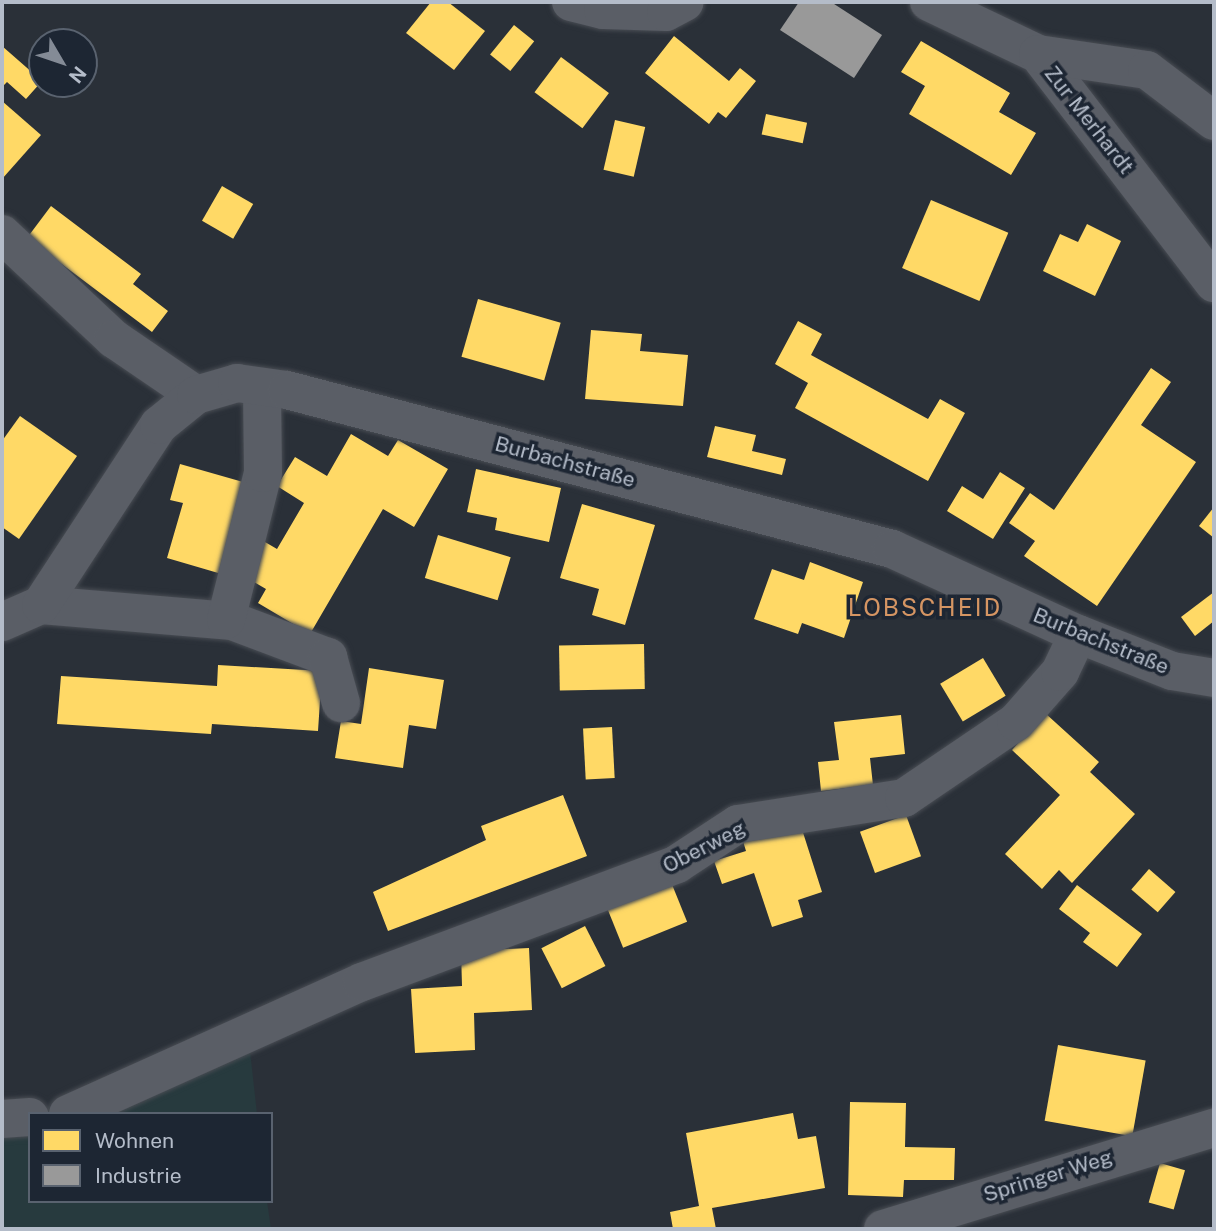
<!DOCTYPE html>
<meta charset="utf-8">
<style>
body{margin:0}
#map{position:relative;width:1216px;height:1231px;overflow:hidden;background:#2a3038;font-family:"Public Sans",sans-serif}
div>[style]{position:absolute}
.green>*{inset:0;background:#273a3e}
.homes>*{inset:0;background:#ffd966;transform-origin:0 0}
.industry>*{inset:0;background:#999}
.roads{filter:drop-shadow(0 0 2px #484c53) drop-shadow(0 0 2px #484c53)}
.minor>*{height:38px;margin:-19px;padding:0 19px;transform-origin:19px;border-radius:19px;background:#5a5e66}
span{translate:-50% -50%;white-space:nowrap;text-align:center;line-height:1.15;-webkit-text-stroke:7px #1d2633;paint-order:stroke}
.street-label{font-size:21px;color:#b4bcc9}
.quarter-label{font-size:24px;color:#d59563;letter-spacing:2px}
.frame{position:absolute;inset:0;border:4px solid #b4bcc9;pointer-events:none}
.legend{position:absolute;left:28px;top:1112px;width:245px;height:91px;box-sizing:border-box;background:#1d2633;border:2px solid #59626f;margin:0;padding:9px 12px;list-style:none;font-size:21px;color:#b4bcc9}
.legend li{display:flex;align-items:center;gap:14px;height:35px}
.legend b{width:35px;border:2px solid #59626f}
.north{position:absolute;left:28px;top:28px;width:70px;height:70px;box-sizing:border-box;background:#1d2633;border:2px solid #59626f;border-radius:50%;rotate:129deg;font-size:19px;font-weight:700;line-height:28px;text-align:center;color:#b4bcc9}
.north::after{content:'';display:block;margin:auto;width:24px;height:32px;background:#848b96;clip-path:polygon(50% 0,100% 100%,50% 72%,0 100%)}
</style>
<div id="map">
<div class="green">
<div style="clip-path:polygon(250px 1051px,257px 1114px,97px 1114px)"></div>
<div style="clip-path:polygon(30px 1128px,30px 1201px,267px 1201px,271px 1229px,2px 1229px,2px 1130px)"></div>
</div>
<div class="homes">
<div style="clip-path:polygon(431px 2px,448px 2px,485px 31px,454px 70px,406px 33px)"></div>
<div style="left:514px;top:25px;width:26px;height:38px;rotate:39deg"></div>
<div style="clip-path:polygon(674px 36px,729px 81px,740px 68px,756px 81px,726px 118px,718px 112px,709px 124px,645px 73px)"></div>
<div style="clip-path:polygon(921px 41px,1010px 93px,999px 112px,1036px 133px,1011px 175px,909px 114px,925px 86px,901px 72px)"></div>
<div style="clip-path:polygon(2px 46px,42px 81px,26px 99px,7px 82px,2px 87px)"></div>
<div style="left:561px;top:57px;width:60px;height:44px;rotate:37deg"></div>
<div style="clip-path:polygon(2px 101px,41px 135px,2px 179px)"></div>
<div style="left:766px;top:114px;width:42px;height:21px;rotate:12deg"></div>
<div style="left:615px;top:120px;width:31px;height:51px;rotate:13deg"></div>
<div style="left:222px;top:186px;width:36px;height:40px;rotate:30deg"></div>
<div style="left:931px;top:200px;width:84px;height:74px;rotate:23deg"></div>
<div style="clip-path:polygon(51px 206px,141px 274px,133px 284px,168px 311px,152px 332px,27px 238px)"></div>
<div style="clip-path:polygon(1087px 224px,1121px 241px,1095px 296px,1043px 271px,1060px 234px,1078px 242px)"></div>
<div style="left:478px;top:299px;width:86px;height:60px;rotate:16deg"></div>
<div style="clip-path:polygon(798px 321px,822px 334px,811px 355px,928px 419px,940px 399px,965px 413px,928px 481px,795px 408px,808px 383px,775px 364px)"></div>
<div style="clip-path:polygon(591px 330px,642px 334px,640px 351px,688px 355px,683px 406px,585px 399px)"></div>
<div style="clip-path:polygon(1151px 368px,1171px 382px,1141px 425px,1196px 462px,1097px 606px,1024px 556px,1035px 541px,1009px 523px,1030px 493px,1054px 510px)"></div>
<div style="clip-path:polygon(20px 416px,77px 456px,19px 539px,2px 527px,2px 441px)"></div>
<div style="clip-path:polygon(715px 426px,756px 435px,752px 451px,786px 459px,782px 475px,707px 457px)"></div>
<div style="clip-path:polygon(351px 434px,388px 456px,398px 440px,448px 469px,414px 527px,383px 509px,310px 634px,258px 603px,266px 589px,244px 576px,265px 542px,277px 549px,304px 503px,277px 486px,295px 457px,327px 476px)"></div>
<div style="clip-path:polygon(180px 464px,250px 484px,225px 575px,167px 558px,183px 503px,170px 500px)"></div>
<div style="clip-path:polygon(476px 469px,561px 488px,549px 542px,495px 530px,497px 518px,467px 512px)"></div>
<div style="clip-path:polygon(1000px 472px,1025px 488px,993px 539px,947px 511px,962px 486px,983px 499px)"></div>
<div style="clip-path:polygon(582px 504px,655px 525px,625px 625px,592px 615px,599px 589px,560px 578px)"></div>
<div style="clip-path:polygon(1214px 507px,1214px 538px,1199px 526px)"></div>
<div style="left:438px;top:535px;width:76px;height:45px;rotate:17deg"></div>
<div style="clip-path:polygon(810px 562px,863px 582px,844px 638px,802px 623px,798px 634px,754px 619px,772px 569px,804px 580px)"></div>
<div style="clip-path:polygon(1214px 592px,1214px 621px,1195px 636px,1181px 617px)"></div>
<div style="left:644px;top:644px;width:45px;height:85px;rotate:89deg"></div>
<div style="left:983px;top:658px;width:44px;height:50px;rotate:59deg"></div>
<div style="clip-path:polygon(218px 665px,322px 671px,318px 731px,212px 724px,211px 734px,57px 724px,61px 676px,217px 686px)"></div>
<div style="clip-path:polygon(369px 668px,444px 680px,436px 729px,409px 725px,403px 768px,335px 758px,341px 721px,361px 724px)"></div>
<div style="clip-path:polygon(1045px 713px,1099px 762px,1090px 772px,1135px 814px,1072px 883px,1059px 870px,1042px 889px,1005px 854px,1060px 795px,1012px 750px)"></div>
<div style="clip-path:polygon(901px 715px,905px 754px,870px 758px,873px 785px,821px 791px,818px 762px,839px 760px,834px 722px)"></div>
<div style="left:612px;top:727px;width:51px;height:29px;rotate:87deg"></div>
<div style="clip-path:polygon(563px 795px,587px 856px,388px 931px,373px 892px,486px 840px,481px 826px)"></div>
<div style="left:906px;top:815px;width:44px;height:49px;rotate:70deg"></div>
<div style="clip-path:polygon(799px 820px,822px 892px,798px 900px,803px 917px,772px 927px,754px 873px,722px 884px,714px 861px,746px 851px,742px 838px)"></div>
<div style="left:1149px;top:869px;width:35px;height:27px;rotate:41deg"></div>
<div style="left:671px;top:882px;width:43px;height:69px;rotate:68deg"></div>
<div style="clip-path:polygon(1077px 885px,1142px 934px,1117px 967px,1083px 942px,1090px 933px,1059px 909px)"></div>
<div style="left:585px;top:926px;width:45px;height:49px;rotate:63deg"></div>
<div style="clip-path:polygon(529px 948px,532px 1010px,474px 1013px,475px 1050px,415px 1053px,411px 989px,462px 986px,461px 951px)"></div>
<div style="left:1058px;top:1045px;width:89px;height:77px;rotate:10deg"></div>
<div style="clip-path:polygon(850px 1102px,906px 1103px,905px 1147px,955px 1148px,954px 1180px,904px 1180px,903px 1197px,848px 1195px)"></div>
<div style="clip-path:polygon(793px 1113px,798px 1139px,816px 1136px,825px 1188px,712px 1208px,716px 1229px,673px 1229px,670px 1212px,699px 1206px,686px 1133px)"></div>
<div style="left:1160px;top:1163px;width:26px;height:41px;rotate:16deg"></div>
</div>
<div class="industry">
<div style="clip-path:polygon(799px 2px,831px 2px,882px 35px,854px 78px,780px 30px)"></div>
</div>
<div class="roads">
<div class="minor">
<div style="left:571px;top:2px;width:33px;rotate:14deg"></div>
<div style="left:603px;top:10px;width:63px;rotate:1.8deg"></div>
<div style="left:666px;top:12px;width:21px;rotate:-28deg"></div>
<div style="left:929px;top:2px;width:121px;rotate:25.5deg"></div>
<div style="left:1038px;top:54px;width:289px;rotate:52.5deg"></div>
<div style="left:1038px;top:54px;width:110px;rotate:8.4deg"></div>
<div style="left:1147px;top:70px;width:84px;rotate:37.3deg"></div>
<div style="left:2px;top:234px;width:154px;rotate:43.2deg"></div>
<div style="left:114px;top:339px;width:99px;rotate:34.3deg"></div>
<div style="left:41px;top:605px;width:192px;rotate:4.8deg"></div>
<div style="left:232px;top:621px;width:103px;rotate:20.6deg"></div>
<div style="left:328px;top:657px;width:48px;rotate:74.2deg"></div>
<div style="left:226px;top:620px;width:152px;rotate:-75.9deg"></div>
<div style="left:263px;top:473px;width:86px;rotate:-90.7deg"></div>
<div style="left:2px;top:622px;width:43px;rotate:-23.6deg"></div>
<div style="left:41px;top:605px;width:215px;rotate:-56.8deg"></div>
<div style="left:159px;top:425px;width:48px;rotate:-39deg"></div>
<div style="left:196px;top:395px;width:43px;rotate:-16.3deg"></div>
<div style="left:237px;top:383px;width:50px;rotate:8deg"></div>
<div style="left:287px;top:390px;width:626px;rotate:14.72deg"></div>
<div style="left:892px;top:549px;width:205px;rotate:24.6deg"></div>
<div style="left:1078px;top:634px;width:101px;rotate:21.5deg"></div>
<div style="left:1172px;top:671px;width:43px;rotate:9.5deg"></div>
<div style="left:68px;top:1114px;width:322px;rotate:-24.2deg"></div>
<div style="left:362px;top:982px;width:336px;rotate:-20.5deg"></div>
<div style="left:677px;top:864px;width:73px;rotate:-33.3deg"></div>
<div style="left:738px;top:824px;width:168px;rotate:-8.9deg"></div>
<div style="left:904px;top:798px;width:135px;rotate:-34.2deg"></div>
<div style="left:1016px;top:722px;width:67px;rotate:-48.7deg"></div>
<div style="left:1060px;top:672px;width:42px;rotate:-64.7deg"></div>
<div style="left:2px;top:1119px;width:28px;rotate:-4deg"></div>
<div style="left:883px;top:1229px;width:346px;rotate:-17deg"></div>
</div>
</div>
<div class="street-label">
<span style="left:1089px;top:120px;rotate:52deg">Zur Merhardt</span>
<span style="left:565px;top:462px;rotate:15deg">Burbachstraße</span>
<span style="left:1101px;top:641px;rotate:22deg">Burbachstraße</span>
<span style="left:704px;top:847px;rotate:-27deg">Oberweg</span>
<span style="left:1048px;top:1176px;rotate:-17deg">Springer Weg</span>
</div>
<div class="quarter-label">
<span style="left:925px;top:608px">LOBSCHEID</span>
</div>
<div class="frame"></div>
<ul class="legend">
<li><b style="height:19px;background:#ffd966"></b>Wohnen</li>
<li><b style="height:19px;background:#999"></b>Industrie</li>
</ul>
<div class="north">N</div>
</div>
